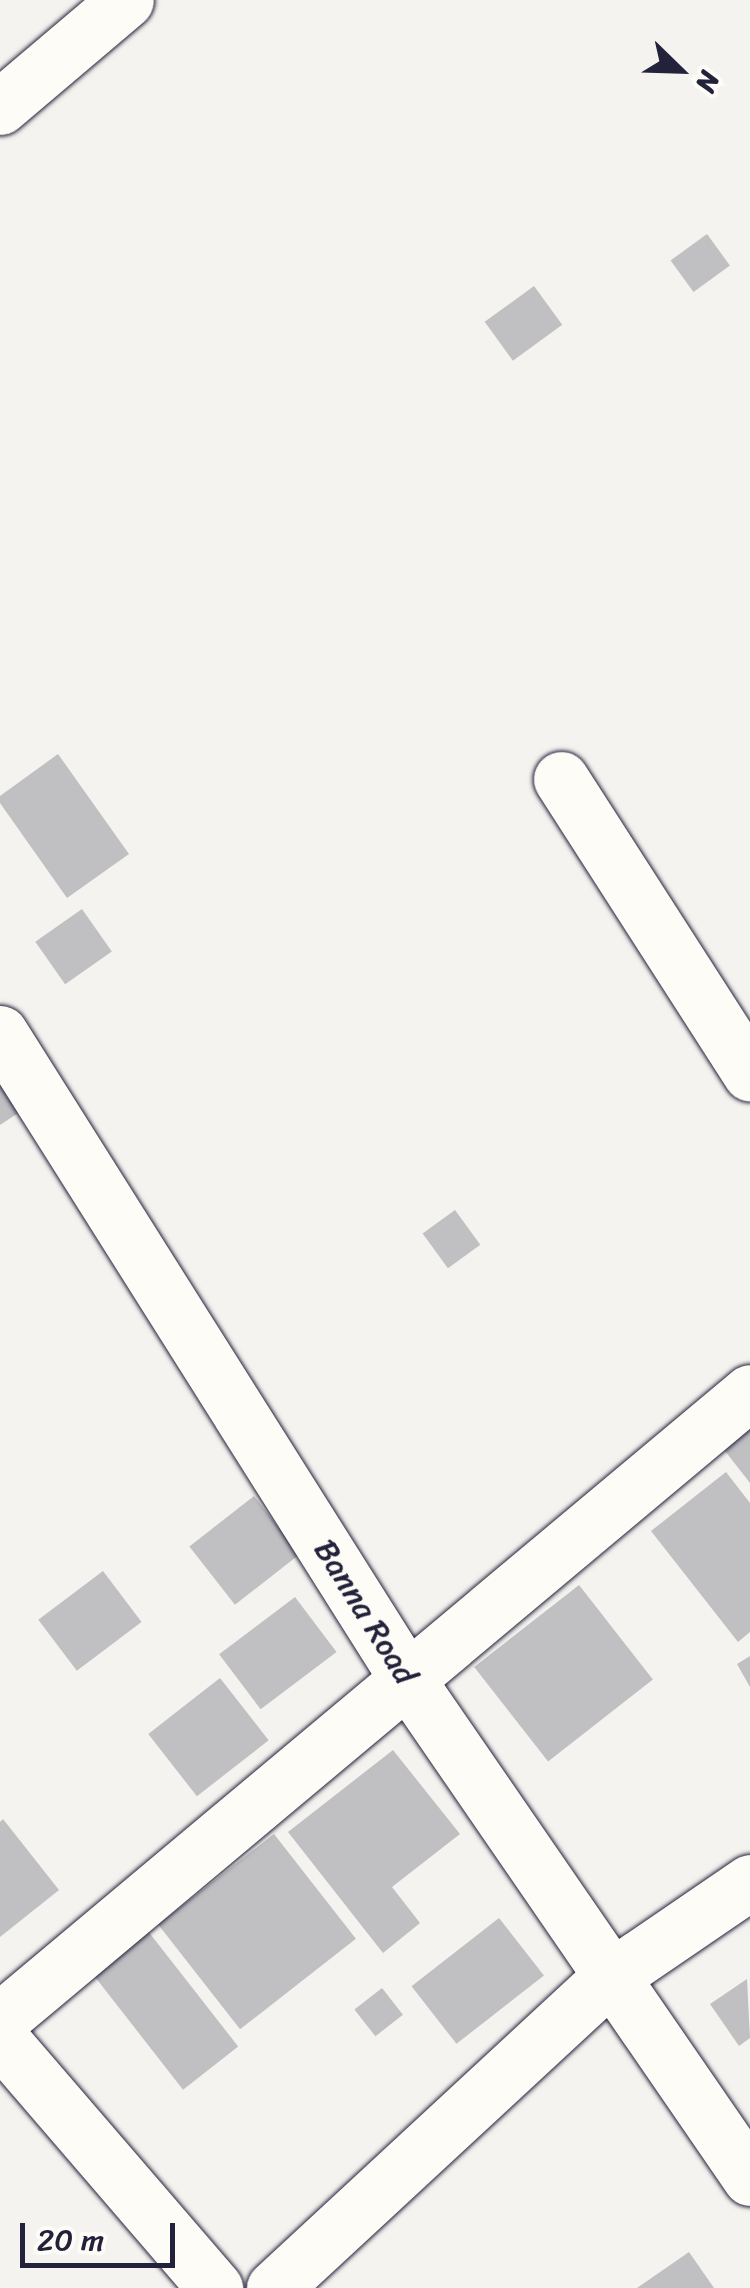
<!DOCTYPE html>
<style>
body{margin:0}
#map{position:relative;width:750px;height:2288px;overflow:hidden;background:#f4f3ef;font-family:Sriracha,sans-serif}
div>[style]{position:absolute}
.building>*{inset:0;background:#c0bfc2;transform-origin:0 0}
.roads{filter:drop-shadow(0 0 2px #22223b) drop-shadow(0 0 2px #22223b)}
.minor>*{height:55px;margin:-27.5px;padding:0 27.5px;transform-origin:27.5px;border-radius:27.5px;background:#fdfcf7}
.primary>*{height:55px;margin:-27.5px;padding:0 27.5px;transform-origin:27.5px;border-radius:27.5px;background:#fdfcf7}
span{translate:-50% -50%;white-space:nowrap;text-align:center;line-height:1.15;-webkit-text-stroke:10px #fdfcf7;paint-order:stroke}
.street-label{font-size:32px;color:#22223b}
.north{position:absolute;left:630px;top:20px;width:100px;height:100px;-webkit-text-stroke:8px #fdfcf7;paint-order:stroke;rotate:113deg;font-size:28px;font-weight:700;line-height:40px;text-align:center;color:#22223b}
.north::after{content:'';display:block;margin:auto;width:35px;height:45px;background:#22223b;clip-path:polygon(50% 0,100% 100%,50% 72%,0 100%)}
.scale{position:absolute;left:20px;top:2223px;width:155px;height:45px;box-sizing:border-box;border:5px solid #22223b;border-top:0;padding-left:12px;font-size:30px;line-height:35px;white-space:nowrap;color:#22223b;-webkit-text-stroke:8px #fdfcf7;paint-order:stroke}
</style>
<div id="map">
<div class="building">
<div style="left:707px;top:234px;width:39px;height:45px;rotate:54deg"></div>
<div style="left:534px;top:286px;width:48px;height:61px;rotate:54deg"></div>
<div style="clip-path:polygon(58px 754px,129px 854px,67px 898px,0 803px,0 796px)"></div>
<div style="left:82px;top:909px;width:52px;height:57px;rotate:55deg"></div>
<div style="clip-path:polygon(0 1055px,32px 1104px,0 1125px)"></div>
<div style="left:455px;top:1210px;width:43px;height:40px;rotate:54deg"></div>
<div style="clip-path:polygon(750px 1416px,750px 1483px,718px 1442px)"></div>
<div style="clip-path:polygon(726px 1472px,750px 1503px,750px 1632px,738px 1642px,651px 1531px)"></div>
<div style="left:254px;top:1496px;width:74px;height:82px;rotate:52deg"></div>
<div style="left:103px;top:1571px;width:64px;height:81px;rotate:53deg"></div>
<div style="left:579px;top:1585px;width:120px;height:133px;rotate:52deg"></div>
<div style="left:295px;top:1597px;width:69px;height:95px;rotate:53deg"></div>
<div style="clip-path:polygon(750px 1656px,750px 1687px,737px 1664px)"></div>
<div style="left:220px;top:1678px;width:79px;height:91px;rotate:52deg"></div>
<div style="clip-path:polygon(393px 1750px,460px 1834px,392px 1887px,420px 1923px,383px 1953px,288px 1832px)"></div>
<div style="clip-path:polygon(3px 1819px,59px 1890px,0 1937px,0 1822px)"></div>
<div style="left:274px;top:1834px;width:133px;height:147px;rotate:52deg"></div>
<div style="left:499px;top:1918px;width:73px;height:111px;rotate:52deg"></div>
<div style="left:144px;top:1926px;width:153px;height:70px;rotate:52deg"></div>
<div style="clip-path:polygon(747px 1979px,750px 2038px,739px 2046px,710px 2004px)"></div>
<div style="left:382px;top:1988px;width:34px;height:35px;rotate:52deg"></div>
<div style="clip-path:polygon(689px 2252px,714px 2288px,637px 2288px)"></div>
</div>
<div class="roads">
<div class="minor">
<div style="left:0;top:107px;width:165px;rotate:-40.3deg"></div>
<div style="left:561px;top:779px;width:350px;rotate:57.3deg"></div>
<div style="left:0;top:2020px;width:978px;rotate:-39.94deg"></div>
<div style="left:0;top:2038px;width:330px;rotate:49.3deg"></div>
<div style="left:274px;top:2288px;width:455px;rotate:-42.8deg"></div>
<div style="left:608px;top:1979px;width:172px;rotate:-34.3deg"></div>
</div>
<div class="primary">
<div style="left:0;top:1033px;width:767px;rotate:57.78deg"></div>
<div style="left:409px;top:1682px;width:602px;rotate:55.49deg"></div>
</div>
</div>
<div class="street-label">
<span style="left:365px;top:1612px;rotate:58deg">Banna Road</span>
</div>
<div class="north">N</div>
<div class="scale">20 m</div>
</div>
